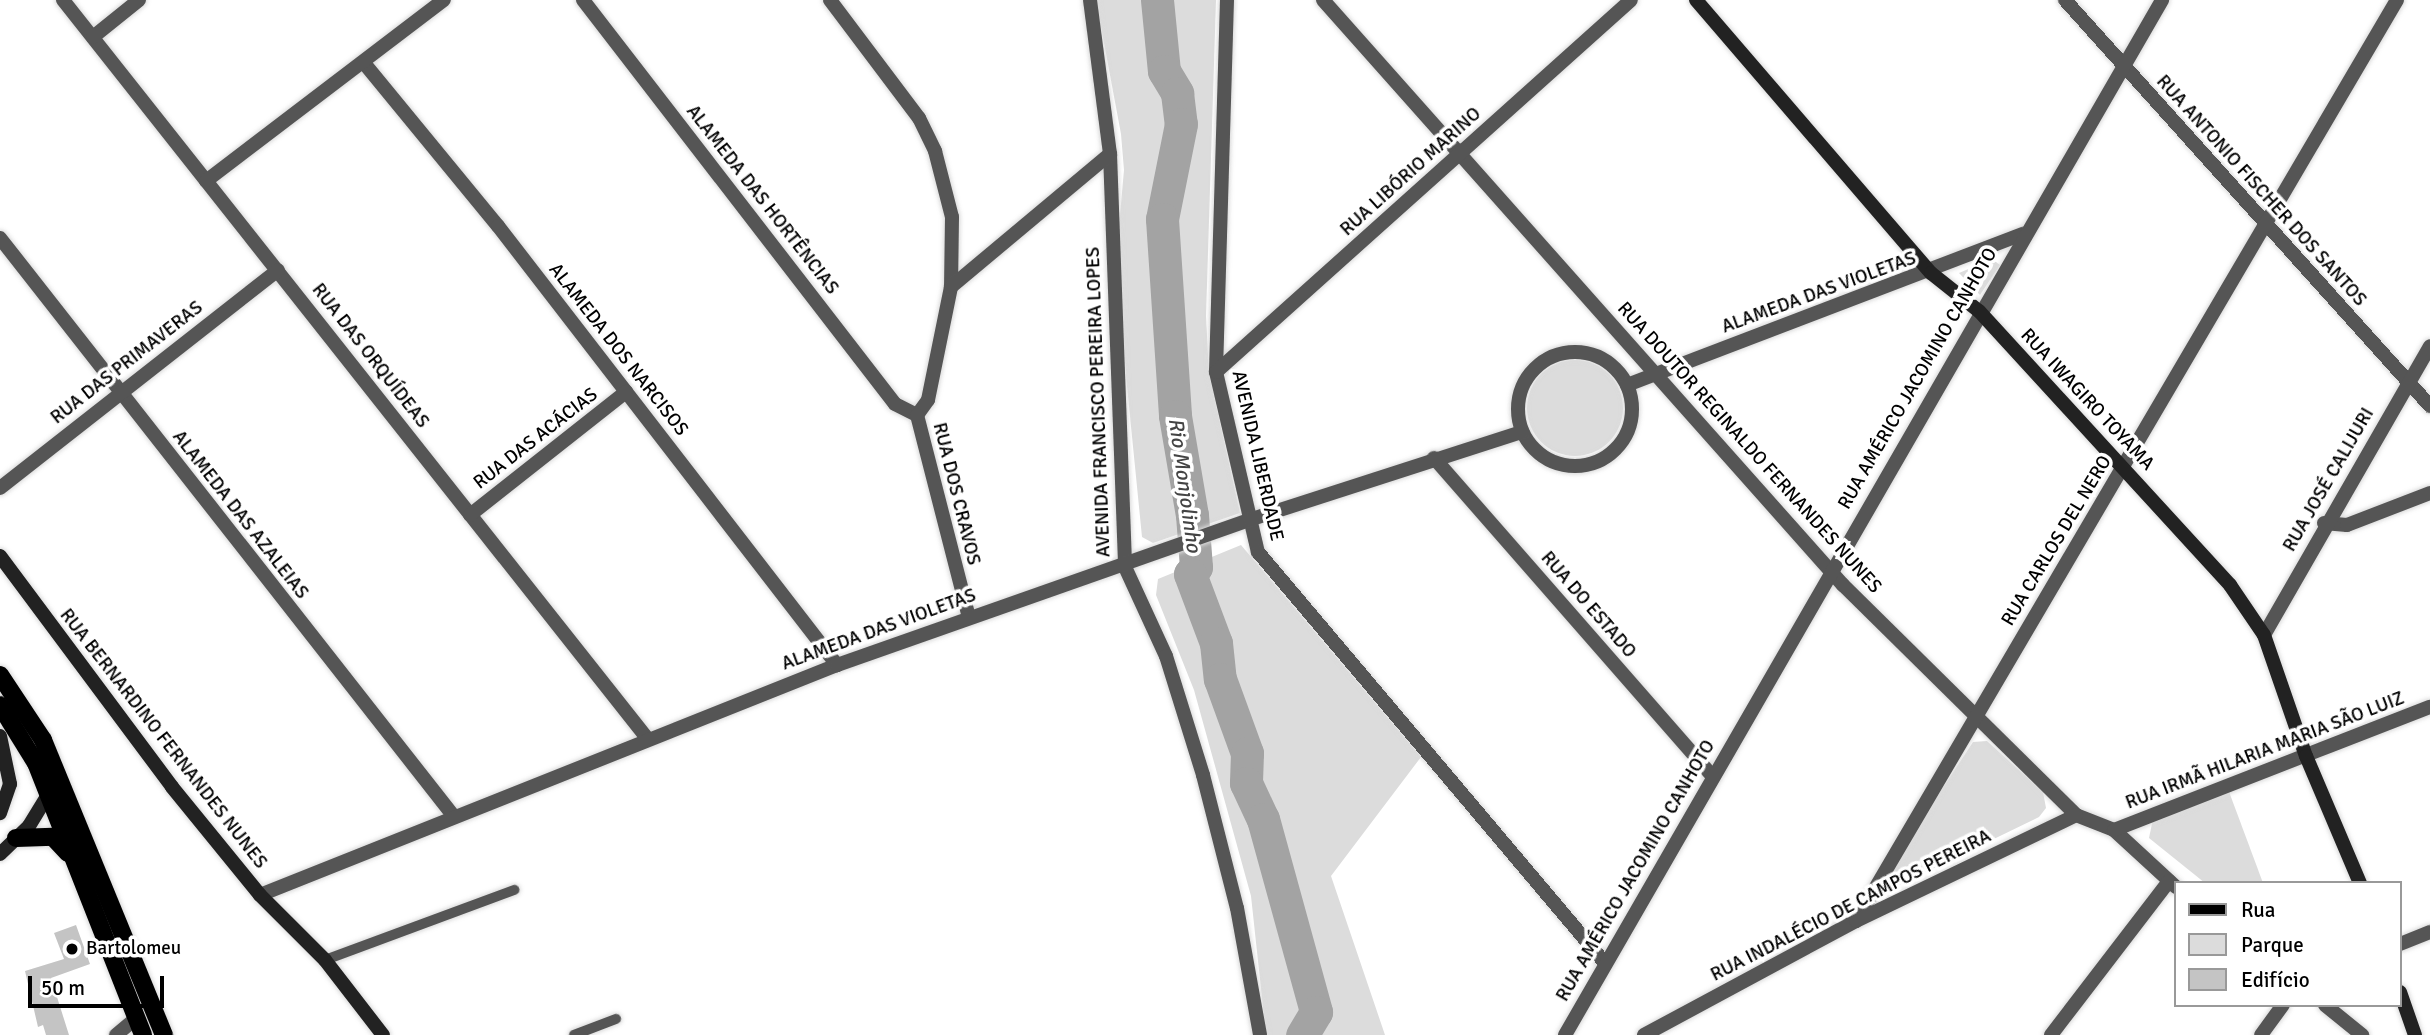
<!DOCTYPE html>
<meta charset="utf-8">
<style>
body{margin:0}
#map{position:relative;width:2430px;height:1035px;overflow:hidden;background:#fff;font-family:Signika,sans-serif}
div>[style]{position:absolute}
.green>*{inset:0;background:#dcdcdc}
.round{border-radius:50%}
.river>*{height:33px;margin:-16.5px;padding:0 16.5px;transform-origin:16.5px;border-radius:16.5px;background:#a3a3a3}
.building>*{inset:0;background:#c4c4c4}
.roads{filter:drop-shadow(0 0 2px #dbdbdb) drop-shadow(0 0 2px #dbdbdb)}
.lane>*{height:10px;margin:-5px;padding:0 5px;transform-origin:5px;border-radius:5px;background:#555}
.street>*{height:14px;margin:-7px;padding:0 7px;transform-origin:7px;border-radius:7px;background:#555}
.street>.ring{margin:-7px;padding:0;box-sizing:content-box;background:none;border:14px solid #555;border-radius:50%}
.secondary>*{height:14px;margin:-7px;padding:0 7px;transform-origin:7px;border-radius:7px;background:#222}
.primary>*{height:18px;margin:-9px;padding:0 9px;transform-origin:9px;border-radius:9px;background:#000}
.dots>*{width:19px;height:19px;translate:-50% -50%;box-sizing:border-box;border:4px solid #fff;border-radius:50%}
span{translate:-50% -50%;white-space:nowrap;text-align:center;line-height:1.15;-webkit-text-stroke:7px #fff;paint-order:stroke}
.street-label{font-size:19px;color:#000}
.poi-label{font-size:19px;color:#000}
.left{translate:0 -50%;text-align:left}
.water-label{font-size:21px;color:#444;font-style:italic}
.legend{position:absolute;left:2174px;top:881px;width:228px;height:126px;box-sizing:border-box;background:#fff;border:2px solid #999;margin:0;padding:9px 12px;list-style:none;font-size:21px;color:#000}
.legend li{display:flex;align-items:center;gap:14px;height:35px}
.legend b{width:35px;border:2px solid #999}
.scale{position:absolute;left:28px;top:976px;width:136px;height:32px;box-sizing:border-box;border:4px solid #000;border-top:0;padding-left:9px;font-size:21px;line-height:24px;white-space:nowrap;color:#000;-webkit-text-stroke:5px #fff;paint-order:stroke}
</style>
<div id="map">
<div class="green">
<div style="clip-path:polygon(1096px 0,1216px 0,1206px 316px,1209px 374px,1240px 513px,1153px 543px,1142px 537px,1126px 376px,1118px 238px,1124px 170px,1121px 134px)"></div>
<div style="clip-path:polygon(1992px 259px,2000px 265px,1980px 295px,1959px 273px)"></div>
<div class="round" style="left:1527px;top:360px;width:96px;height:96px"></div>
<div style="clip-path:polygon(1241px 545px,1421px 757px,1331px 876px,1385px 1035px,1266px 1035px,1251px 896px,1194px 690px,1156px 595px,1158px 579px)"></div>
<div style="clip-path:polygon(1987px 741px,2043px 792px,2046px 808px,2039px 817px,1895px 887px,1886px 874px,1973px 742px)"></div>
<div style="clip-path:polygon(2228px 789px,2263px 883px,2205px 883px,2149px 838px,2153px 819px)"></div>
</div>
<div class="river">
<div style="left:1157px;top:0;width:71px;rotate:84.4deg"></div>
<div style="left:1164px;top:71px;width:26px;rotate:59deg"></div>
<div style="left:1177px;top:93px;width:31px;rotate:83deg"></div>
<div style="left:1181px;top:124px;width:97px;rotate:101.3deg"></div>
<div style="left:1162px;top:219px;width:197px;rotate:86.2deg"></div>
<div style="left:1175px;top:416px;width:100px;rotate:80.3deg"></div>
<div style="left:1192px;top:515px;width:52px;rotate:85.6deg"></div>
<div style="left:1196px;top:567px;width:9px;rotate:131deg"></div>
<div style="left:1190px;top:574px;width:74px;rotate:69.4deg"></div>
<div style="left:1216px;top:643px;width:36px;rotate:84deg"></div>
<div style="left:1220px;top:679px;width:79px;rotate:70deg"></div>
<div style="left:1247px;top:753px;width:30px;rotate:92deg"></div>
<div style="left:1246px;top:783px;width:40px;rotate:65deg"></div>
<div style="left:1263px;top:819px;width:200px;rotate:74.6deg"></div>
<div style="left:1316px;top:1012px;width:27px;rotate:121deg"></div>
</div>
<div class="building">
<div style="clip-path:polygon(76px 925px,90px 964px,51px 978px,69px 1035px,46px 1035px,43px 1025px,38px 1027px,25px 971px,64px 959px,54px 933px)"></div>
</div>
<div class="roads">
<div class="lane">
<div style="left:325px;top:960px;width:202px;rotate:-20.3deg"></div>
<div style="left:574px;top:1035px;width:45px;rotate:-20.9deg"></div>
</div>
<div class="street">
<div style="left:63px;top:0;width:940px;rotate:51.65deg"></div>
<div style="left:583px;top:0;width:510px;rotate:52.32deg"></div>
<div style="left:895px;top:404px;width:25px;rotate:27deg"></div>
<div style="left:830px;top:0;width:148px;rotate:53deg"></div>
<div style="left:919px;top:118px;width:37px;rotate:64deg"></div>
<div style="left:935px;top:151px;width:68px;rotate:75.6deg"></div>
<div style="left:952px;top:217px;width:70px;rotate:90.8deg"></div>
<div style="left:951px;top:287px;width:115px;rotate:101.5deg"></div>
<div style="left:928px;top:400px;width:19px;rotate:126deg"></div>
<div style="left:917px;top:415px;width:209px;rotate:75.6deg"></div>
<div style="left:1090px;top:0;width:155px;rotate:82.6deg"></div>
<div style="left:1110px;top:154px;width:413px;rotate:87.9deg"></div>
<div style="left:1125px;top:567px;width:98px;rotate:65.3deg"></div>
<div style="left:1166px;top:656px;width:125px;rotate:72.7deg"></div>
<div style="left:1203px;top:775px;width:137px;rotate:75.7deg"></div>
<div style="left:1237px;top:908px;width:129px;rotate:79.7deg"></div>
<div style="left:1227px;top:0;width:372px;rotate:91.7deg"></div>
<div style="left:1216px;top:372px;width:185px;rotate:76.9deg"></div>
<div style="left:1258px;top:552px;width:538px;rotate:49.83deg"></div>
<div style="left:1323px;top:0;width:783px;rotate:48.37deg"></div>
<div style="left:1843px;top:585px;width:327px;rotate:44.6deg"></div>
<div style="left:2076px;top:815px;width:41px;rotate:21.5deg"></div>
<div style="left:2114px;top:830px;width:84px;rotate:42.6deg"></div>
<div style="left:2065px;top:0;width:546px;rotate:48.04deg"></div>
<div style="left:93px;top:37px;width:59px;rotate:-38.8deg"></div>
<div style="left:364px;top:63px;width:211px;rotate:50.6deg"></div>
<div style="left:498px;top:226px;width:555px;rotate:52.32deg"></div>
<div style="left:206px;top:181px;width:299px;rotate:-37.3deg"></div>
<div style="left:0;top:238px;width:732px;rotate:51.88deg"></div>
<div style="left:951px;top:287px;width:207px;rotate:-39.9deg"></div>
<div class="ring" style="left:1518px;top:352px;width:100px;height:100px"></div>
<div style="left:1216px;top:372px;width:557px;rotate:-41.87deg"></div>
<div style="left:1627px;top:385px;width:424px;rotate:-20.9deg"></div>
<div style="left:1434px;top:458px;width:422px;rotate:48.8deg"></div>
<div style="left:0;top:488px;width:353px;rotate:-38.1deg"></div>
<div style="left:470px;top:515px;width:199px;rotate:-38.3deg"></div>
<div style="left:2324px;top:523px;width:23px;rotate:5deg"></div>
<div style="left:2347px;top:525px;width:89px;rotate:-21.1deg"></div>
<div style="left:2264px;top:635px;width:333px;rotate:-60.1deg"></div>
<div style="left:2114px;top:830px;width:339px;rotate:-21.3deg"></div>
<div style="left:260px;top:895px;width:621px;rotate:-21.73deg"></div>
<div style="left:837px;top:665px;width:440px;rotate:-19.4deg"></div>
<div style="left:1252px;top:519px;width:284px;rotate:-17.9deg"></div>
<div style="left:1856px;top:921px;width:1068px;rotate:-59.57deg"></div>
<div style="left:2400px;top:944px;width:32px;rotate:-22deg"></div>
<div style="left:2325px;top:1005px;width:48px;rotate:39deg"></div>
<div style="left:116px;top:1035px;width:26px;rotate:-40deg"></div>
<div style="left:1565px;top:1035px;width:1195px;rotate:-60.02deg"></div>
<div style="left:1644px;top:1035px;width:241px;rotate:-28.3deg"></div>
<div style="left:1856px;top:921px;width:244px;rotate:-25.7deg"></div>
<div style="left:2051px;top:1035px;width:194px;rotate:-52.5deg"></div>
<div style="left:2261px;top:1035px;width:37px;rotate:-54deg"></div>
</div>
<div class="secondary">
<div style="left:1696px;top:0;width:360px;rotate:49.3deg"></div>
<div style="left:1931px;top:273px;width:61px;rotate:38.4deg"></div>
<div style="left:1979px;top:311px;width:372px;rotate:47.5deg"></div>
<div style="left:2230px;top:585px;width:60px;rotate:55.8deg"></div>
<div style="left:2264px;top:635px;width:128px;rotate:70.9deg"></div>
<div style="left:2306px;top:756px;width:138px;rotate:67deg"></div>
<div style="left:0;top:556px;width:288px;rotate:53.3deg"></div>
<div style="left:172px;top:787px;width:139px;rotate:50.8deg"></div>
<div style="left:260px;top:895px;width:92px;rotate:45deg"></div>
<div style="left:325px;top:960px;width:95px;rotate:52.3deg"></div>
<div style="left:0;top:736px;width:49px;rotate:78.2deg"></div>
<div style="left:10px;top:784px;width:31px;rotate:109deg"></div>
<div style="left:0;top:854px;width:40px;rotate:-44deg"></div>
<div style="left:29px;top:826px;width:42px;rotate:-58.6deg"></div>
<div style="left:2400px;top:992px;width:46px;rotate:70.8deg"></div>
</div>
<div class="primary">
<div style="left:0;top:675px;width:78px;rotate:56.5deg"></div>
<div style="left:43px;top:740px;width:319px;rotate:67.7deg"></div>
<div style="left:0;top:705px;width:68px;rotate:58.2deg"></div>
<div style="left:36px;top:763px;width:292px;rotate:68.5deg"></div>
<div style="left:16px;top:838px;width:37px;rotate:-2deg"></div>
<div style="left:53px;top:837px;width:22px;rotate:47deg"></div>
</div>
</div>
<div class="dots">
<div style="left:72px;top:949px;background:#000"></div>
</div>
<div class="street-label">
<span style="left:1411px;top:172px;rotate:-42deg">RUA LIBÓRIO MARINO</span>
<span style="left:2261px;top:191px;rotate:48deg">RUA ANTONIO FISCHER DOS SANTOS</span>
<span style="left:762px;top:200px;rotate:52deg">ALAMEDA DAS HORTÊNCIAS</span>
<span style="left:1819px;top:293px;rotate:-20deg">ALAMEDA DAS VIOLETAS</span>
<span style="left:618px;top:350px;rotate:52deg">ALAMEDA DOS NARCISOS</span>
<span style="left:370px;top:356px;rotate:52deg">RUA DAS ORQUÍDEAS</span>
<span style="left:127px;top:363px;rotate:-38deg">RUA DAS PRIMAVERAS</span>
<span style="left:1918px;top:379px;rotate:-60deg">RUA AMÉRICO JACOMINO CANHOTO</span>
<span style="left:2087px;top:400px;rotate:47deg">RUA IWAGIRO TOYAMA</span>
<span style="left:1099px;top:402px;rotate:-92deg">AVENIDA FRANCISCO PEREIRA LOPES</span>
<span style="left:536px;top:439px;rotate:-38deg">RUA DAS ACÁCIAS</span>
<span style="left:1749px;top:448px;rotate:48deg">RUA DOUTOR REGINALDO FERNANDES NUNES</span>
<span style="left:1257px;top:456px;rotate:77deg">AVENIDA LIBERDADE</span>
<span style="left:2329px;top:480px;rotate:-60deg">RUA JOSÉ CALIJURI</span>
<span style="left:956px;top:494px;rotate:76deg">RUA DOS CRAVOS</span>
<span style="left:240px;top:515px;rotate:52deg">ALAMEDA DAS AZALEIAS</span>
<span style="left:2057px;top:541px;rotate:-59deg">RUA CARLOS DEL NERO</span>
<span style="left:1588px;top:605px;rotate:49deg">RUA DO ESTADO</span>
<span style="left:879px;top:630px;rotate:-20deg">ALAMEDA DAS VIOLETAS</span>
<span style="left:163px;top:739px;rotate:52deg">RUA BERNARDINO FERNANDES NUNES</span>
<span style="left:2265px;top:751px;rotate:-21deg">RUA IRMÃ HILARIA MARIA SÃO LUIZ</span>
<span style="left:1636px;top:871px;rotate:-60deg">RUA AMÉRICO JACOMINO CANHOTO</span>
<span style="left:1851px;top:906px;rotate:-27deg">RUA INDALÉCIO DE CAMPOS PEREIRA</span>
</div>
<div class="poi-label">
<span class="left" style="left:86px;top:949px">Bartolomeu</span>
</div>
<div class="water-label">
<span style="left:1185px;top:485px;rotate:82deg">Rio Monjolinho</span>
</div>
<ul class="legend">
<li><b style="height:9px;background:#000"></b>Rua</li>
<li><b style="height:19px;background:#dcdcdc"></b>Parque</li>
<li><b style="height:19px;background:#c4c4c4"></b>Edifício</li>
</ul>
<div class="scale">50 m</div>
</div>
